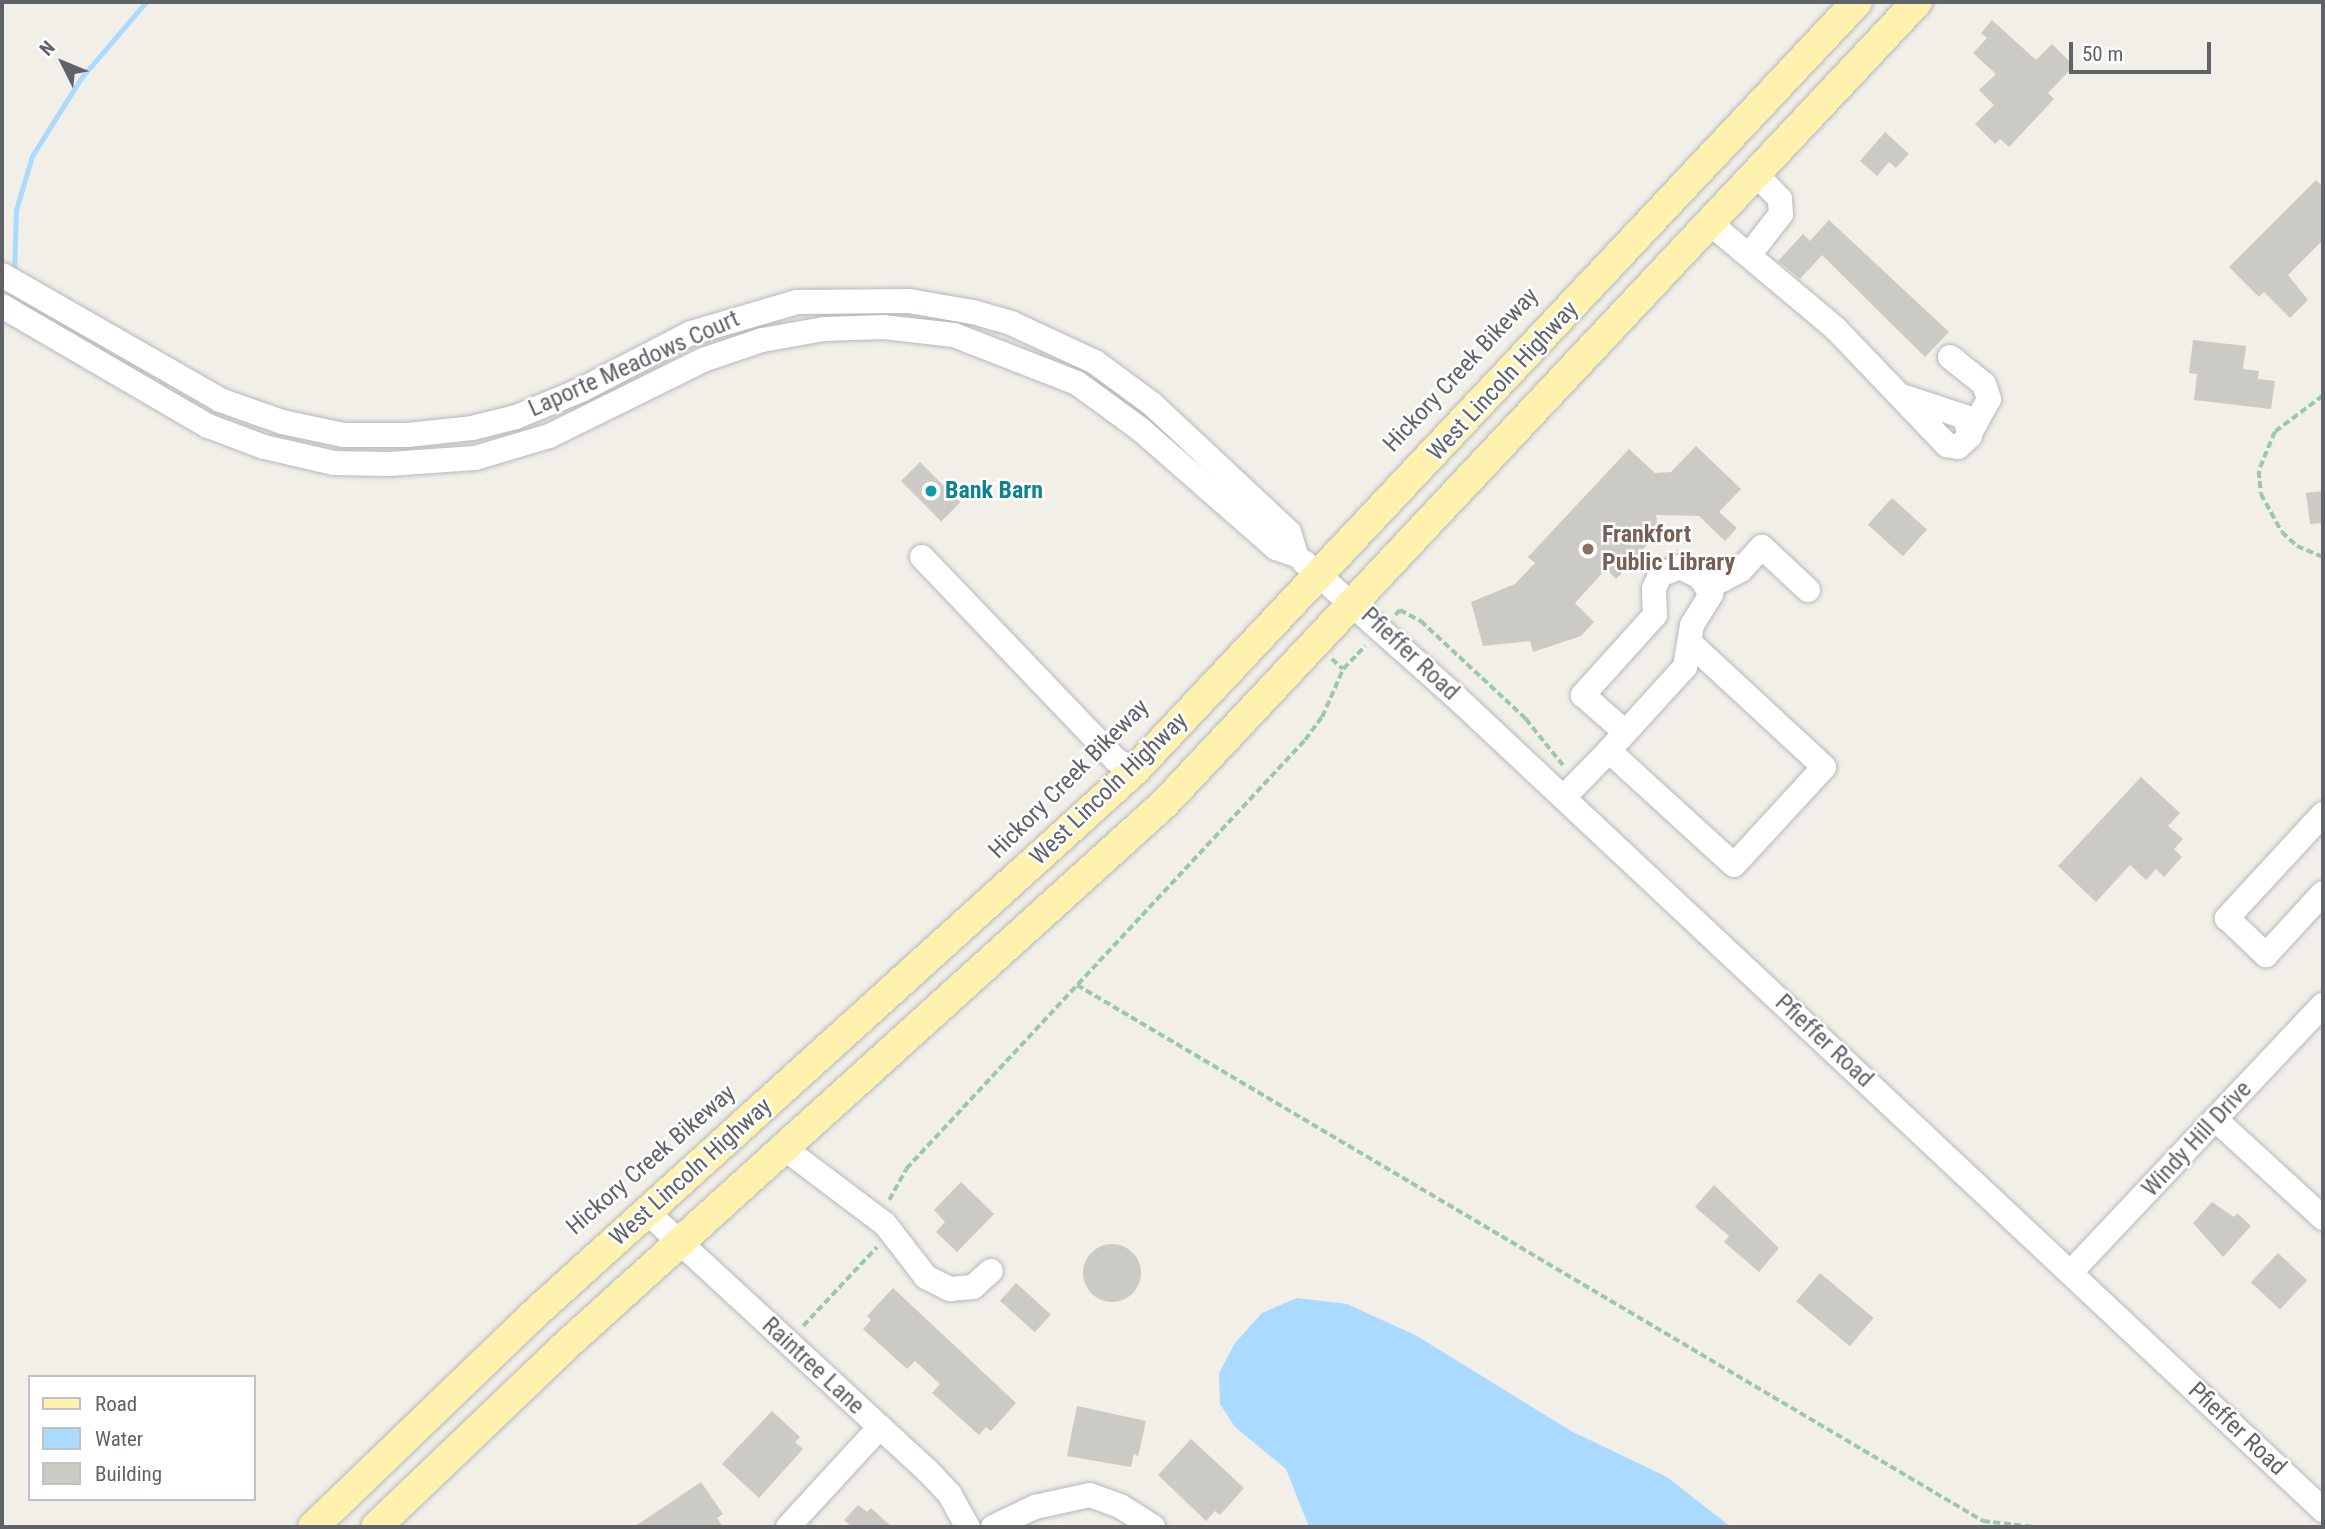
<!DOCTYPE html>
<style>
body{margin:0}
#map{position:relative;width:2325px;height:1529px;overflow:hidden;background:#f1efe8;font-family:"Roboto Condensed",sans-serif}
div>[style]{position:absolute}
.water>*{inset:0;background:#aadaff}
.stream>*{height:5px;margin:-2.5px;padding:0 2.5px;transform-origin:2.5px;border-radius:2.5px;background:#aadaff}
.building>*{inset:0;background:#cccac5;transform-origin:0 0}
.round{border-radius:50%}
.path>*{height:3.5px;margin-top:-1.75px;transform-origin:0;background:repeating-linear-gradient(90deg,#9cc7a9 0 7px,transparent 0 10.5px)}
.roads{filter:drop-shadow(0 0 2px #b5b8bc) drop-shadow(0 0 2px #b5b8bc)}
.minor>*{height:24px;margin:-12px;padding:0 12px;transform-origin:12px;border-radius:12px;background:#fff}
.major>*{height:30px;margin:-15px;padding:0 15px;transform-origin:15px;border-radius:15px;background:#fff2af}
.dots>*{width:19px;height:19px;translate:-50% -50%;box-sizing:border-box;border:4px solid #fff;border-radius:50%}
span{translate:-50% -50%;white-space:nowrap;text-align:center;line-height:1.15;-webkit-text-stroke:5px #fff;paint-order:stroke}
.street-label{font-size:24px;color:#5f6368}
.culture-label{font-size:24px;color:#0d838f;font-weight:700}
.left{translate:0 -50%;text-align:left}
.education-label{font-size:24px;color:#785e54;font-weight:700}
.frame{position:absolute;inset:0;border:4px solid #5f6368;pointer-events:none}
.legend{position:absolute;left:28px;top:1375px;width:228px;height:126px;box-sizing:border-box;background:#fff;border:2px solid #bfc1c3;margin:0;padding:9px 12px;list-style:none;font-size:21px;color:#5f6368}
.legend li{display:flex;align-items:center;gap:14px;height:35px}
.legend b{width:35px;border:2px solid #bfc1c3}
.north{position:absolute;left:28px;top:28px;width:70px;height:70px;-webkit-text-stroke:5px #fff;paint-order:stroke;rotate:313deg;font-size:19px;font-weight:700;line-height:28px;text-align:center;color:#5f6368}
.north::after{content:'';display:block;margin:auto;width:24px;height:32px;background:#5f6368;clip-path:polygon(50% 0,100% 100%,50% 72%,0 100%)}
.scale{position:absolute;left:2069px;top:42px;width:142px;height:32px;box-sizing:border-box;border:4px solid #5f6368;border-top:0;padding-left:9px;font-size:21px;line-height:24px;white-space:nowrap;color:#5f6368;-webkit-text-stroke:5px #fff;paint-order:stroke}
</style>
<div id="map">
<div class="water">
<div style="clip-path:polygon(1297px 1298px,1347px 1304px,1417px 1336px,1571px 1431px,1667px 1477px,1731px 1527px,1309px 1527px,1286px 1469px,1235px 1427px,1220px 1404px,1219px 1373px,1235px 1343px,1262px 1313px)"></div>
</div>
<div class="stream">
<div style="left:14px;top:276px;width:66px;rotate:-88.3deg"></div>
<div style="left:16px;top:210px;width:56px;rotate:-73.5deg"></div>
<div style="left:32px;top:156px;width:92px;rotate:-57.9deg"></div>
<div style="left:81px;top:78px;width:100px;rotate:-49.5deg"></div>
</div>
<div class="building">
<div style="clip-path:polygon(1992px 20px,2036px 60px,2052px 44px,2074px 66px,2048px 93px,2054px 99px,2009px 147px,2000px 139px,1995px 144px,1975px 124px,1994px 105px,1979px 90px,1996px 74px,1973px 53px,1987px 38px,1981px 33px)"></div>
<div style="clip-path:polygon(1885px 132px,1909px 154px,1896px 168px,1889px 162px,1877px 176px,1860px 161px)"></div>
<div style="clip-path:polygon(2316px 180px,2323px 187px,2323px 240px,2288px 275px,2308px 300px,2290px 318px,2264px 292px,2259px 297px,2229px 267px)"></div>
<div style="clip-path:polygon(1829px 220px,1949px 332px,1925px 357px,1822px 255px,1800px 279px,1778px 261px,1803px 234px,1810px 241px)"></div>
<div style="clip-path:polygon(2193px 340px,2246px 346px,2243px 369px,2259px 371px,2258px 379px,2275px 381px,2271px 409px,2194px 400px,2197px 374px,2189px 373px)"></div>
<div style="clip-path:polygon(1696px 446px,1741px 489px,1719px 512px,1737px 528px,1725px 541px,1699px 516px,1656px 515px,1658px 530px,1636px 559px,1616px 579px,1606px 569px,1575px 603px,1594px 622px,1581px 636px,1533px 652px,1530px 641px,1483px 646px,1471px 602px,1515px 584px,1535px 563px,1528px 557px,1629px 449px,1655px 473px,1671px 472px)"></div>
<div style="left:920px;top:462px;width:57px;height:27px;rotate:45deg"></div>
<div style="clip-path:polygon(2323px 491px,2323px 523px,2310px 524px,2306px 493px)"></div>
<div style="left:1892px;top:498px;width:47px;height:36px;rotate:42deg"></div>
<div style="clip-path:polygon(2141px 777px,2180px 813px,2168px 826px,2183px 839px,2174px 849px,2182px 857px,2164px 877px,2156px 869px,2146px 880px,2130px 865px,2096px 902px,2058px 866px)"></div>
<div style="clip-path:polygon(961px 1182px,994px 1214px,957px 1252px,936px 1232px,945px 1222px,934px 1210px)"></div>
<div style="clip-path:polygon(1714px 1185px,1779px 1248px,1759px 1272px,1724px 1242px,1729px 1236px,1695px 1207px)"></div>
<div style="clip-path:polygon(2212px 1202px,2234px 1217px,2237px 1213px,2251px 1226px,2223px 1257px,2193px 1223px)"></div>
<div class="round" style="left:1083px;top:1244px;width:58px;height:58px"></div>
<div style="left:2278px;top:1253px;width:40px;height:40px;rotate:43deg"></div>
<div style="left:1820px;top:1273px;width:70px;height:37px;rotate:40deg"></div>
<div style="left:1016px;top:1283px;width:47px;height:24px;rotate:42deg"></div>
<div style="clip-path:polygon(893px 1288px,1016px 1403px,991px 1431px,986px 1427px,979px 1435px,932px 1393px,940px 1384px,915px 1361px,907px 1369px,863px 1329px,871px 1320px,867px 1316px)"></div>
<div style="clip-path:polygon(1077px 1406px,1146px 1421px,1138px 1457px,1134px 1453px,1131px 1467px,1067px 1456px)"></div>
<div style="clip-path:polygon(772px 1411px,800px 1437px,795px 1442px,803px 1449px,759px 1498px,722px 1464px)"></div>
<div style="clip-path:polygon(1191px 1439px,1244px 1488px,1220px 1515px,1215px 1511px,1206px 1521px,1158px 1475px)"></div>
<div style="clip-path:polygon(701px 1482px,723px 1514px,717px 1518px,723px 1527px,634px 1527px)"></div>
<div style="clip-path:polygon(858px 1505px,867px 1512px,871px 1508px,892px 1527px,852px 1527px,844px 1520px)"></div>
</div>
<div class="path">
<div style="left:2323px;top:396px;width:60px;rotate:143.1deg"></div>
<div style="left:2275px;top:432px;width:42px;rotate:112.3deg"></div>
<div style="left:2259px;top:471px;width:23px;rotate:85deg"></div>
<div style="left:2261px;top:494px;width:43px;rotate:61.1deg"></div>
<div style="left:2282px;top:532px;width:21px;rotate:43deg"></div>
<div style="left:2297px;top:546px;width:28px;rotate:23deg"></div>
<div style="left:1395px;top:615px;width:7px;rotate:-45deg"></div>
<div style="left:1400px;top:610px;width:24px;rotate:28deg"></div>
<div style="left:1421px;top:621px;width:144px;rotate:43deg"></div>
<div style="left:1526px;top:719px;width:59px;rotate:51.2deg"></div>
<div style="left:1332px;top:659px;width:15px;rotate:42deg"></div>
<div style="left:1077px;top:985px;width:1053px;rotate:30.61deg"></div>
<div style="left:1983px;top:1521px;width:52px;rotate:6.6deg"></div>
<div style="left:889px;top:1200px;width:35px;rotate:-61deg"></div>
<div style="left:906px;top:1169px;width:586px;rotate:-47.08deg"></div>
<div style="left:1305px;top:740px;width:29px;rotate:-54deg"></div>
<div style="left:1322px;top:717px;width:52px;rotate:-66.4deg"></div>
<div style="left:1343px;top:669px;width:32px;rotate:-46deg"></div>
<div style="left:803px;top:1326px;width:108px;rotate:-46.9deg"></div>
</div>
<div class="roads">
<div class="minor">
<div style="left:1711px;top:224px;width:163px;rotate:40deg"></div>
<div style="left:1836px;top:329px;width:161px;rotate:46.3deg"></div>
<div style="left:1947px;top:445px;width:11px;rotate:10deg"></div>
<div style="left:1958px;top:447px;width:16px;rotate:-43deg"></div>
<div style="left:1970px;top:436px;width:20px;rotate:-105deg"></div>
<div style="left:1965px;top:417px;width:63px;rotate:-161.6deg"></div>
<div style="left:1749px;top:255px;width:52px;rotate:-52deg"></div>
<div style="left:1781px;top:214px;width:15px;rotate:-94deg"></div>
<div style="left:1780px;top:199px;width:33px;rotate:-134deg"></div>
<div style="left:2px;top:275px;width:251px;rotate:29.8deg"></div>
<div style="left:220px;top:400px;width:66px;rotate:19.5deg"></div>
<div style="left:282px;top:422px;width:63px;rotate:11.8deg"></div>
<div style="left:344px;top:435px;width:64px"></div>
<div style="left:408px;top:435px;width:64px;rotate:-6.2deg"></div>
<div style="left:472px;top:428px;width:45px;rotate:-14deg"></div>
<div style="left:516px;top:417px;width:70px;rotate:-22.6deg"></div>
<div style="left:581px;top:390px;width:124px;rotate:-27.4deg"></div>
<div style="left:691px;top:333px;width:110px;rotate:-16.3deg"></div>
<div style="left:797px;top:302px;width:112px;rotate:-0.5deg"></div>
<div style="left:909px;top:301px;width:65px;rotate:9.8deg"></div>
<div style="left:973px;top:312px;width:40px;rotate:16deg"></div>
<div style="left:1011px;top:323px;width:93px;rotate:24.9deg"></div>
<div style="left:1095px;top:362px;width:71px;rotate:36.4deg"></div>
<div style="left:1152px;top:404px;width:187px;rotate:43.1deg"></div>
<div style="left:1289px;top:532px;width:24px;rotate:73deg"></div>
<div style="left:1296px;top:555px;width:21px;rotate:-161deg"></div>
<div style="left:1276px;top:548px;width:181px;rotate:-138.8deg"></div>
<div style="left:1140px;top:429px;width:78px;rotate:-143.9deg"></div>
<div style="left:1077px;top:383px;width:132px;rotate:-158.7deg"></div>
<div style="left:954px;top:335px;width:70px;rotate:-173.5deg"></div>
<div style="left:884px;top:327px;width:60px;rotate:178.1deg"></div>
<div style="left:824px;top:329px;width:63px;rotate:169.9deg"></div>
<div style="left:762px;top:340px;width:62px;rotate:161.3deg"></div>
<div style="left:703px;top:360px;width:172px;rotate:153.7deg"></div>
<div style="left:549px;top:436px;width:77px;rotate:163.4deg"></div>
<div style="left:475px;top:458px;width:86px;rotate:176deg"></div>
<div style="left:389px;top:464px;width:55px;rotate:-179deg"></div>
<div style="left:334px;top:463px;width:72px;rotate:-167.1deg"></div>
<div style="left:264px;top:447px;width:60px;rotate:-159.4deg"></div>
<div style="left:208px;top:426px;width:238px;rotate:-149.8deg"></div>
<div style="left:1950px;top:357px;width:43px;rotate:38.5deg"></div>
<div style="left:1984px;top:384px;width:16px;rotate:72deg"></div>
<div style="left:1989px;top:399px;width:37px;rotate:119deg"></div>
<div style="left:922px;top:557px;width:281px;rotate:46.3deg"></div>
<div style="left:1116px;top:760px;width:21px;rotate:28deg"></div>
<div style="left:1304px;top:562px;width:203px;rotate:41.6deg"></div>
<div style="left:1456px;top:697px;width:1189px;rotate:43.16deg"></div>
<div style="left:1707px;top:588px;width:38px;rotate:-28deg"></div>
<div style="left:1741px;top:570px;width:31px;rotate:-48deg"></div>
<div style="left:1762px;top:547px;width:63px;rotate:43.1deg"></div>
<div style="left:1609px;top:751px;width:169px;rotate:42.4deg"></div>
<div style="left:1734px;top:865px;width:133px;rotate:-47.4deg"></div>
<div style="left:1824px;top:767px;width:183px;rotate:-137.2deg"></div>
<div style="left:1564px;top:797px;width:56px;rotate:-45.7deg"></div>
<div style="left:1603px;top:757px;width:122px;rotate:-47.7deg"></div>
<div style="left:1685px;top:667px;width:43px;rotate:-80.5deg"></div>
<div style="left:1692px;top:625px;width:36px;rotate:-58deg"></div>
<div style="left:1711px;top:594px;width:20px;rotate:-123deg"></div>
<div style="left:1700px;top:577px;width:22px;rotate:-153deg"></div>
<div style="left:1680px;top:567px;width:22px;rotate:158deg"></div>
<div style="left:1660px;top:575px;width:15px;rotate:113deg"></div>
<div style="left:1654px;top:589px;width:26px;rotate:88deg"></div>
<div style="left:1655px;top:615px;width:108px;rotate:132deg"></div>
<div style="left:1583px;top:695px;width:56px;rotate:41.4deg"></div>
<div style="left:2323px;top:814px;width:142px;rotate:132.7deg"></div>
<div style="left:2227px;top:918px;width:54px;rotate:43.5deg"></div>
<div style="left:2266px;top:955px;width:84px;rotate:-47.4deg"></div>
<div style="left:2215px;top:1119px;width:147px;rotate:42.5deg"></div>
<div style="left:784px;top:1148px;width:126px;rotate:37deg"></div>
<div style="left:885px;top:1224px;width:67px;rotate:52.3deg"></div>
<div style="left:926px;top:1277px;width:27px;rotate:27deg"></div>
<div style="left:950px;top:1289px;width:23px;rotate:-5deg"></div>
<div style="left:973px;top:1287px;width:24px;rotate:-42deg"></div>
<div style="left:647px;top:1212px;width:381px;rotate:42.7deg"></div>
<div style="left:927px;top:1470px;width:34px;rotate:47deg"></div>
<div style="left:950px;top:1495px;width:37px;rotate:61deg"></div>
<div style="left:2071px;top:1272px;width:367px;rotate:-46.7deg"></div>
<div style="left:788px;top:1527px;width:136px;rotate:-47.4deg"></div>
<div style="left:993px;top:1527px;width:47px;rotate:-25.5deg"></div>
<div style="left:1035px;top:1507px;width:56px;rotate:-12.3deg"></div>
<div style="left:1090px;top:1495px;width:32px;rotate:20deg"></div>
<div style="left:1120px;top:1506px;width:39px;rotate:32deg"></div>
</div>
<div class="major">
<div style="left:313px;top:1527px;width:304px;rotate:-43.9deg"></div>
<div style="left:532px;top:1316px;width:813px;rotate:-42.16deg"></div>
<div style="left:1135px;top:770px;width:1054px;rotate:-46.77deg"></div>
<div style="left:376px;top:1527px;width:257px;rotate:-43.7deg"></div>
<div style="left:562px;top:1349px;width:813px;rotate:-42.16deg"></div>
<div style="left:1165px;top:803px;width:1099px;rotate:-46.81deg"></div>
</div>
</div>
<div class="dots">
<div style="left:931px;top:491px;background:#0f9aa8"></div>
<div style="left:1588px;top:549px;background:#8d6e63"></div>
</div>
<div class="street-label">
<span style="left:634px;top:364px;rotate:-24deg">Laporte Meadows Court</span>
<span style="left:1461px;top:370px;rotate:-47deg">Hickory Creek Bikeway</span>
<span style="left:1503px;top:381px;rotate:-47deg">West Lincoln Highway</span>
<span style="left:1410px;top:654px;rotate:43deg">Pfieffer Road</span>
<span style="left:1069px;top:779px;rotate:-45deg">Hickory Creek Bikeway</span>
<span style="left:1109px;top:789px;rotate:-44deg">West Lincoln Highway</span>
<span style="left:1824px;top:1041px;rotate:43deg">Pfieffer Road</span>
<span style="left:2197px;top:1139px;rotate:-47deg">Windy Hill Drive</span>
<span style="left:651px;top:1160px;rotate:-41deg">Hickory Creek Bikeway</span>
<span style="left:691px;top:1172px;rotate:-42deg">West Lincoln Highway</span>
<span style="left:813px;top:1366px;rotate:43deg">Raintree Lane</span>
<span style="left:2237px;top:1429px;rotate:43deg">Pfieffer Road</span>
</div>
<div class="culture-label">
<span class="left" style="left:945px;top:491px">Bank Barn</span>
</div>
<div class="education-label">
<span class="left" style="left:1602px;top:549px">Frankfort<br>Public Library</span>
</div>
<div class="frame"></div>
<ul class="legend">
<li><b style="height:9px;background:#fff2af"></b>Road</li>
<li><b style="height:19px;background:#aadaff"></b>Water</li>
<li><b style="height:19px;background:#cccac5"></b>Building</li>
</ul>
<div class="north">N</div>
<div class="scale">50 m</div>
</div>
